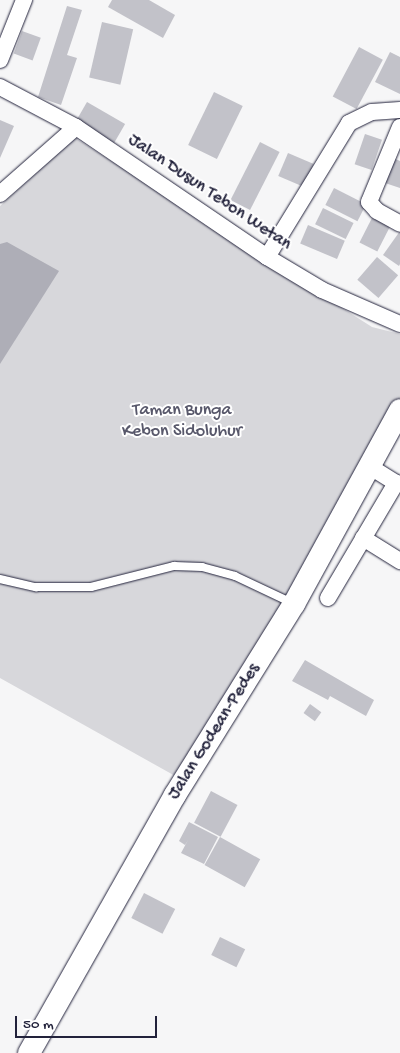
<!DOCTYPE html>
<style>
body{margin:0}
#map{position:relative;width:400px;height:1053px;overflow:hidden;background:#f6f6f7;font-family:"Gochi Hand",sans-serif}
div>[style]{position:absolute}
.green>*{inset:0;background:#d7d7db}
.water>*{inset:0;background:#aeaeb7}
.building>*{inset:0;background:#c2c2c9;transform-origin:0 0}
.roads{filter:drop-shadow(0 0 1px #22223b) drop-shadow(0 0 1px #22223b)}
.lane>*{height:8px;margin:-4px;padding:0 4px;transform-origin:4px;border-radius:4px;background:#fff}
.street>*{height:16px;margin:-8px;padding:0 8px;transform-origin:8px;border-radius:8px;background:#fff}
.secondary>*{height:22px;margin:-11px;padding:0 11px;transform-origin:11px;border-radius:11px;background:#fff}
span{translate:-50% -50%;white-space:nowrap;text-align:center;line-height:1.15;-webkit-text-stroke:4px #fff;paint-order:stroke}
.street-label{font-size:18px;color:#22223b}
.park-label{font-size:18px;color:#58586b}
.scale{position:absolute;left:15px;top:1016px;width:142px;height:22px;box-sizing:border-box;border:2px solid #22223b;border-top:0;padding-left:6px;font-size:15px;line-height:18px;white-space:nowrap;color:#22223b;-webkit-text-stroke:4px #fff;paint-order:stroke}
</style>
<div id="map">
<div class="green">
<div style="clip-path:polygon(75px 138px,372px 327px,400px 334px,400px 416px,177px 777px,0 678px,0 206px)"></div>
</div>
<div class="water">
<div style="clip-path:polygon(7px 242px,59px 271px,0 364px,0 244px)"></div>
</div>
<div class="building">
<div style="clip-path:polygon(112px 0,149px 0,175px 15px,163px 38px,108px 7px)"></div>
<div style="clip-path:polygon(67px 6px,82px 10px,67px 55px,77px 58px,61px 105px,38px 97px)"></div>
<div style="left:102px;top:22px;width:32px;height:57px;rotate:13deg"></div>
<div style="left:22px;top:31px;width:20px;height:24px;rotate:20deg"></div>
<div style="left:359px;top:47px;width:27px;height:56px;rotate:28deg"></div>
<div style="clip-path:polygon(390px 52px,400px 57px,400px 94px,375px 82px)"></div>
<div style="left:214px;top:92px;width:32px;height:59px;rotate:26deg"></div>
<div style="left:87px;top:102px;width:44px;height:22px;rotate:30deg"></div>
<div style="clip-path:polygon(0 120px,14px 126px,0 158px)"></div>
<div style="left:365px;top:134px;width:18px;height:32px;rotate:19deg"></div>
<div style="left:260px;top:142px;width:22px;height:65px;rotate:27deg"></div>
<div style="left:288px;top:153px;width:28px;height:25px;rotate:23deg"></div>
<div style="clip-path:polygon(393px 158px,400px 161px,400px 188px,385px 183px)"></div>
<div style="left:334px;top:188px;width:36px;height:19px;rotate:27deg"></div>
<div style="left:323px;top:208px;width:34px;height:18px;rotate:26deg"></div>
<div style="left:374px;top:214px;width:20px;height:32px;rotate:27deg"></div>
<div style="left:308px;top:225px;width:40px;height:20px;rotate:23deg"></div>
<div style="clip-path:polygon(400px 231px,400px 264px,399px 266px,383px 255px)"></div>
<div style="left:377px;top:257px;width:28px;height:30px;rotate:41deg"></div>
<div style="clip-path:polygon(305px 660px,374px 700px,366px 716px,330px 696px,328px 700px,292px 681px)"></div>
<div style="left:310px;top:704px;width:14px;height:11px;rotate:36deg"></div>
<div style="left:211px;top:791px;width:30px;height:36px;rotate:28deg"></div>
<div style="clip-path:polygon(189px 822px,218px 837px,204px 864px,181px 853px,188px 840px,185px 845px,179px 841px)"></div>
<div style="left:220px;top:837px;width:46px;height:32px;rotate:29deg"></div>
<div style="left:144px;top:893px;width:35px;height:28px;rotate:27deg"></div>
<div style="left:220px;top:937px;width:28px;height:20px;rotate:26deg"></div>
</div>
<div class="roads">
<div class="lane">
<div style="left:0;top:579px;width:37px;rotate:13deg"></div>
<div style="left:36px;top:587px;width:55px"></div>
<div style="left:91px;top:587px;width:86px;rotate:-14.2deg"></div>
<div style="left:174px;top:566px;width:28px;rotate:2deg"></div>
<div style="left:202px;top:567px;width:34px;rotate:15deg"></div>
<div style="left:235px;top:576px;width:63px;rotate:25.3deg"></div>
</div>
<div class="street">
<div style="left:0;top:60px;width:65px;rotate:-68.2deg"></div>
<div style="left:0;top:87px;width:86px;rotate:27.8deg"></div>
<div style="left:76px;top:127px;width:231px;rotate:34.2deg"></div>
<div style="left:267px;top:257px;width:64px;rotate:31deg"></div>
<div style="left:322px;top:290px;width:85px;rotate:23.6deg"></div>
<div style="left:400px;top:127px;width:81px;rotate:112.5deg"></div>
<div style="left:369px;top:202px;width:12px;rotate:48deg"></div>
<div style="left:377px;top:211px;width:26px;rotate:29deg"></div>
<div style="left:0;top:194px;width:101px;rotate:-41.4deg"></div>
<div style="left:267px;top:257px;width:157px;rotate:-58.5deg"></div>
<div style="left:349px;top:123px;width:25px;rotate:-26deg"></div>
<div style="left:372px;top:112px;width:28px;rotate:-4deg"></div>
<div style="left:363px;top:538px;width:44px;rotate:31.9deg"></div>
<div style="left:328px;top:598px;width:134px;rotate:-59.4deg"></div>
<div style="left:396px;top:483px;width:32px;rotate:-148deg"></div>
</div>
<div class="secondary">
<div style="left:29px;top:1053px;width:296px;rotate:-60.5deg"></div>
<div style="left:175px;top:795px;width:225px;rotate:-58.1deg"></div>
<div style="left:294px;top:604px;width:221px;rotate:-61.3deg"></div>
</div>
</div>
<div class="street-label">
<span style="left:209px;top:193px;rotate:34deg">Jalan Dusun Tebon Wetan</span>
<span style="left:215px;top:732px;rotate:-58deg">Jalan Godean-Pedes</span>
</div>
<div class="park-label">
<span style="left:182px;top:422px">Taman Bunga<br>Kebon Sidoluhur</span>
</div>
<div class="scale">50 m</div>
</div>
